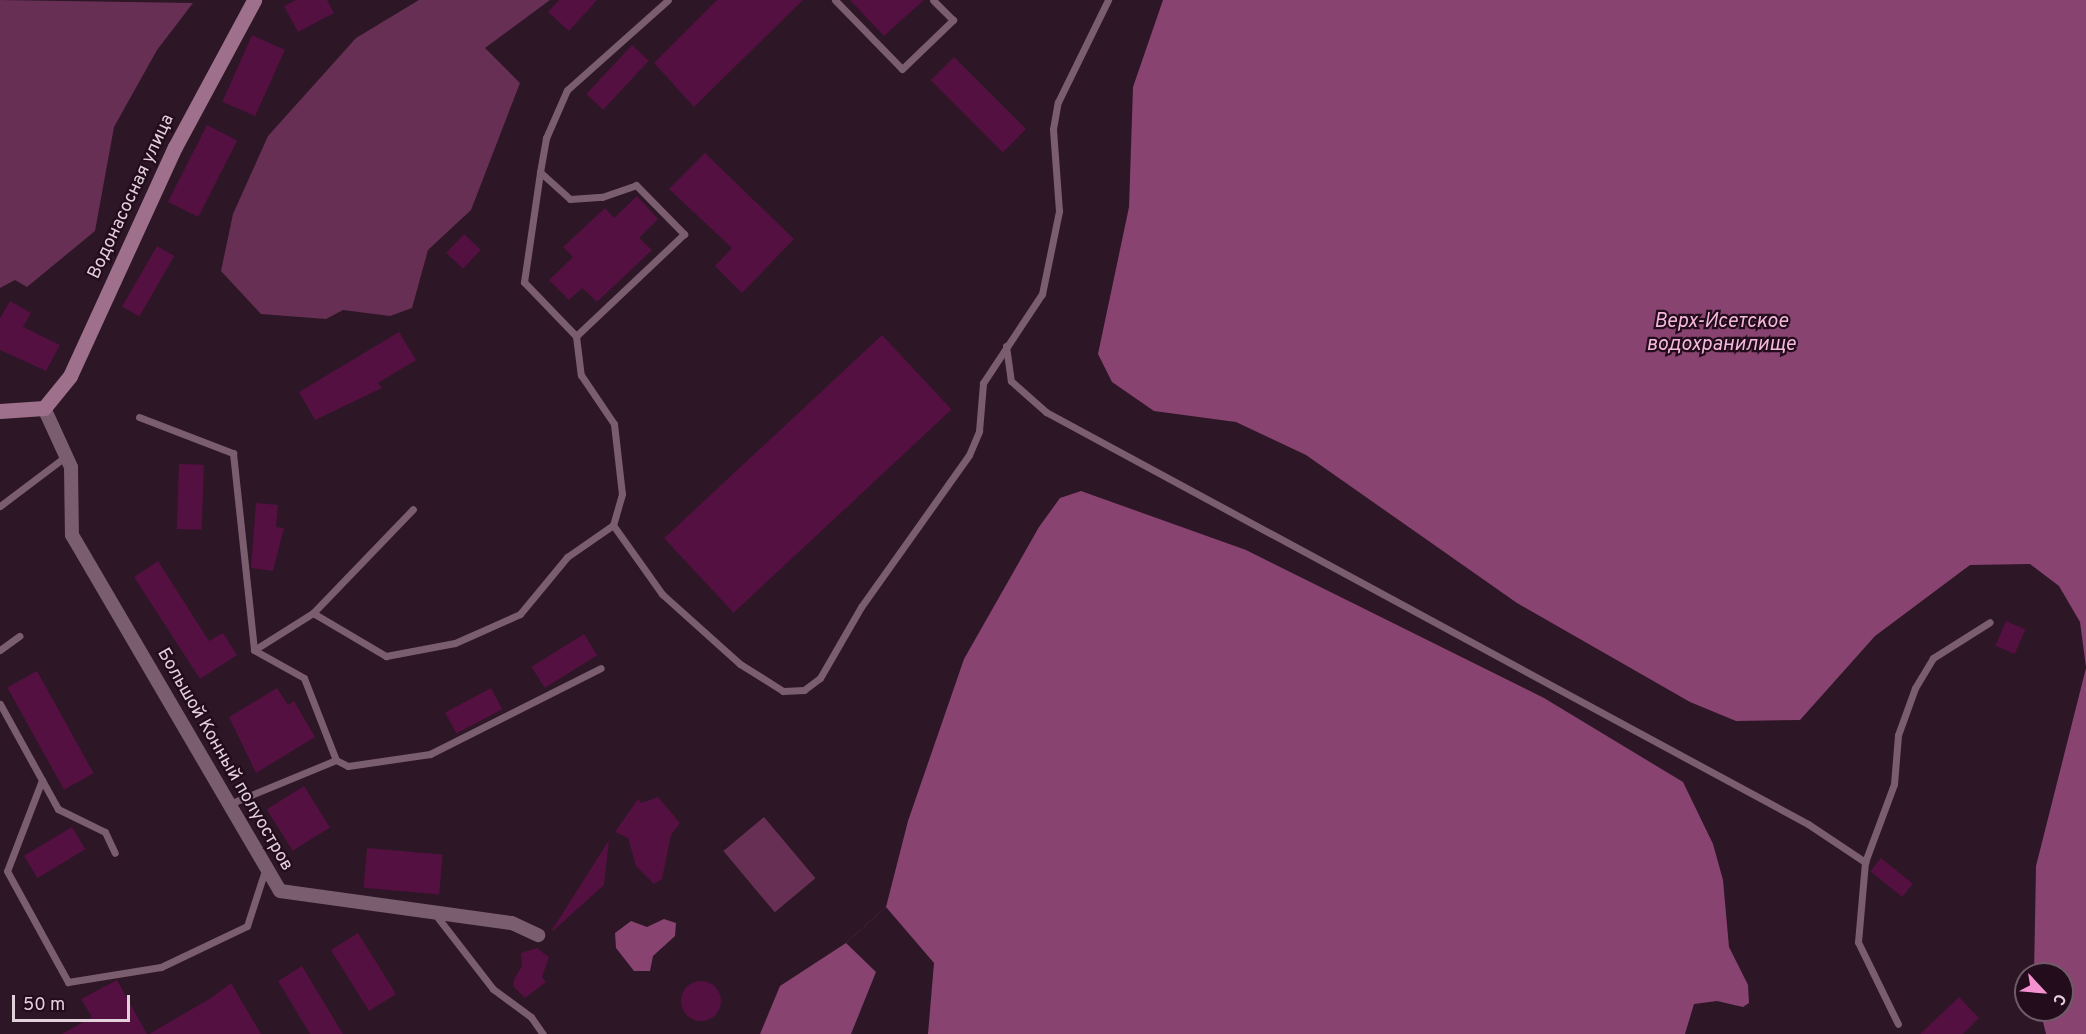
<!DOCTYPE html>
<meta charset="utf-8">
<style>
body{margin:0}
#map{position:relative;width:2086px;height:1034px;overflow:hidden;background:#2d1625;font-family:Overpass,sans-serif}
div>[style]{position:absolute}
.green>*{inset:0;background:#672f54;transform-origin:0 0}
.water>*{inset:0;background:#884371}
.pier>*{inset:0;background:#2d1625}
.building>*{inset:0;background:#531040;transform-origin:0 0}
.round{border-radius:50%}
.lane>*{height:7px;margin:-3.5px;padding:0 3.5px;transform-origin:3.5px;border-radius:3.5px;background:#7a5d6e}
.street>*{height:14px;margin:-7px;padding:0 7px;transform-origin:7px;border-radius:7px;background:#7a5d6e}
.secondary>*{height:15px;margin:-7.5px;padding:0 7.5px;transform-origin:7.5px;border-radius:7.5px;background:#9e708c}
span{translate:-50% -50%;white-space:nowrap;text-align:center;line-height:1.15;-webkit-text-stroke:4.5px #230c1b;paint-order:stroke}
.street-label{font-size:18px;color:#e2d1db}
.water-label{font-size:20px;color:#f5b8dd;font-style:italic}
.north{position:absolute;left:2014px;top:962px;width:60px;height:60px;box-sizing:border-box;background:#230c1b;border:2px solid #6f5b68;border-radius:50%;rotate:116deg;font-size:16px;font-weight:700;line-height:24px;text-align:center;color:#e2d1db}
.north::after{content:'';display:block;margin:auto;width:21px;height:27px;background:#f590d1;clip-path:polygon(50% 0,100% 100%,50% 72%,0 100%)}
.scale{position:absolute;left:12px;top:995px;width:118px;height:27px;box-sizing:border-box;border:3px solid #e2d1db;border-top:0;padding-left:8px;font-size:18px;line-height:21px;white-space:nowrap;color:#e2d1db;-webkit-text-stroke:4px #230c1b;paint-order:stroke}
</style>
<div id="map">
<div class="green">
<div style="clip-path:polygon(0 0,193px 3px,157px 50px,114px 127px,95px 231px,27px 287px,15px 280px,0 288px)"></div>
<div style="clip-path:polygon(419px 0,550px 0,485px 48px,520px 83px,471px 210px,428px 250px,412px 308px,390px 316px,343px 310px,326px 319px,261px 314px,221px 271px,233px 214px,268px 136px,356px 38px)"></div>
<div style="left:764px;top:817px;width:80px;height:53px;rotate:50deg"></div>
</div>
<div class="water">
<div style="clip-path:polygon(1163px 0,2086px 0,2086px 667px,2080px 622px,2059px 586px,2030px 564px,1970px 565px,1875px 636px,1800px 720px,1736px 721px,1690px 702px,1517px 603px,1306px 455px,1236px 422px,1154px 411px,1112px 382px,1098px 354px,1129px 207px,1133px 87px)"></div>
<div style="clip-path:polygon(1081px 491px,1246px 550px,1544px 698px,1683px 782px,1713px 844px,1723px 880px,1729px 947px,1748px 985px,1749px 1003px,1743px 1007px,1717px 1001px,1694px 1004px,1685px 1034px,760px 1034px,780px 986px,846px 943px,886px 907px,908px 821px,964px 659px,1039px 527px,1060px 498px)"></div>
<div style="clip-path:polygon(2086px 668px,2086px 1034px,2046px 1034px,2040px 1010px,2062px 1010px,2062px 974px,2034px 974px,2036px 866px)"></div>
<div style="clip-path:polygon(664px 919px,676px 923px,675px 936px,653px 956px,650px 971px,634px 971px,616px 948px,615px 933px,631px 921px,647px 927px)"></div>
</div>
<div class="pier">
<div style="clip-path:polygon(886px 907px,934px 963px,928px 1034px,851px 1034px,876px 972px,846px 943px)"></div>
</div>
<div class="building">
<div style="clip-path:polygon(296px 0,327px 0,334px 13px,298px 32px,284px 6px)"></div>
<div style="clip-path:polygon(559px 0,597px 0,569px 31px,548px 12px)"></div>
<div style="clip-path:polygon(717px 0,803px 0,694px 107px,654px 63px)"></div>
<div style="clip-path:polygon(850px 0,924px 0,884px 36px)"></div>
<div style="left:252px;top:35px;width:36px;height:73px;rotate:24deg"></div>
<div style="left:632px;top:45px;width:23px;height:67px;rotate:43deg"></div>
<div style="left:954px;top:57px;width:102px;height:33px;rotate:45deg"></div>
<div style="left:207px;top:125px;width:34px;height:86px;rotate:27deg"></div>
<div style="clip-path:polygon(705px 153px,794px 239px,742px 293px,715px 266px,732px 248px,669px 189px)"></div>
<div style="clip-path:polygon(637px 196px,658px 219px,639px 238px,652px 250px,597px 302px,582px 288px,569px 300px,549px 280px,573px 257px,563px 247px,605px 208px,614px 218px)"></div>
<div style="left:464px;top:234px;width:23px;height:26px;rotate:43deg"></div>
<div style="left:157px;top:246px;width:20px;height:70px;rotate:30deg"></div>
<div style="clip-path:polygon(10px 301px,31px 313px,23px 327px,60px 345px,46px 371px,0 350px,0 318px)"></div>
<div style="clip-path:polygon(399px 332px,416px 360px,378px 383px,382px 388px,315px 420px,299px 392px)"></div>
<div style="left:882px;top:335px;width:102px;height:298px;rotate:47deg"></div>
<div style="left:179px;top:464px;width:25px;height:65px;rotate:2deg"></div>
<div style="clip-path:polygon(256px 503px,278px 505px,276px 527px,284px 528px,273px 571px,251px 568px)"></div>
<div style="clip-path:polygon(158px 561px,209px 641px,223px 633px,237px 655px,200px 679px,134px 577px)"></div>
<div style="left:2006px;top:621px;width:21px;height:27px;rotate:23deg"></div>
<div style="left:584px;top:634px;width:25px;height:62px;rotate:58deg"></div>
<div style="left:37px;top:671px;width:117px;height:34px;rotate:61deg"></div>
<div style="clip-path:polygon(277px 688px,288px 705px,294px 701px,315px 737px,256px 773px,229px 717px)"></div>
<div style="left:491px;top:688px;width:24px;height:52px;rotate:62deg"></div>
<div style="left:304px;top:786px;width:49px;height:44px;rotate:58deg"></div>
<div style="clip-path:polygon(658px 797px,680px 823px,671px 835px,662px 879px,654px 884px,636px 866px,628px 838px,615px 832px,638px 799px,641px 803px)"></div>
<div style="left:72px;top:827px;width:26px;height:56px;rotate:59deg"></div>
<div style="clip-path:polygon(609px 840px,604px 885px,553px 931px,552px 930px)"></div>
<div style="left:367px;top:848px;width:76px;height:40px;rotate:5deg"></div>
<div style="left:1881px;top:858px;width:41px;height:17px;rotate:39deg"></div>
<div style="left:358px;top:933px;width:72px;height:32px;rotate:58deg"></div>
<div style="clip-path:polygon(537px 948px,549px 957px,542px 977px,546px 982px,525px 998px,513px 986px,514px 979px,522px 966px,521px 953px)"></div>
<div style="clip-path:polygon(302px 966px,343px 1034px,310px 1034px,278px 981px)"></div>
<div style="clip-path:polygon(117px 980px,147px 1034px,62px 1034px,92px 1017px,81px 999px)"></div>
<div class="round" style="left:681px;top:981px;width:40px;height:40px"></div>
<div style="clip-path:polygon(231px 983px,261px 1034px,149px 1034px,211px 998px)"></div>
<div style="clip-path:polygon(1959px 997px,1979px 1018px,1963px 1034px,1920px 1034px)"></div>
</div>
<div class="lane">
<div style="left:835px;top:0;width:96px;rotate:45.8deg"></div>
<div style="left:902px;top:69px;width:71px;rotate:-43.9deg"></div>
<div style="left:953px;top:20px;width:28px;rotate:-135deg"></div>
<div style="left:540px;top:172px;width:40px;rotate:42deg"></div>
<div style="left:570px;top:199px;width:32px;rotate:-4deg"></div>
<div style="left:602px;top:197px;width:36px;rotate:-19deg"></div>
<div style="left:636px;top:185px;width:69px;rotate:45.6deg"></div>
<div style="left:684px;top:234px;width:149px;rotate:136.6deg"></div>
<div style="left:576px;top:336px;width:75px;rotate:-133.9deg"></div>
<div style="left:524px;top:282px;width:111px;rotate:-81.7deg"></div>
<div style="left:540px;top:172px;width:35px;rotate:-80deg"></div>
<div style="left:546px;top:138px;width:52px;rotate:-66.4deg"></div>
<div style="left:567px;top:90px;width:135px;rotate:-41.7deg"></div>
<div style="left:576px;top:336px;width:39px;rotate:83deg"></div>
<div style="left:581px;top:375px;width:59px;rotate:56deg"></div>
<div style="left:614px;top:424px;width:70px;rotate:83.5deg"></div>
<div style="left:622px;top:494px;width:32px;rotate:106deg"></div>
<div style="left:613px;top:525px;width:85px;rotate:54.6deg"></div>
<div style="left:662px;top:594px;width:105px;rotate:41.9deg"></div>
<div style="left:740px;top:664px;width:51px;rotate:32.1deg"></div>
<div style="left:783px;top:691px;width:21px;rotate:-3deg"></div>
<div style="left:804px;top:690px;width:20px;rotate:-37deg"></div>
<div style="left:820px;top:678px;width:82px;rotate:-60deg"></div>
<div style="left:861px;top:607px;width:186px;rotate:-54.6deg"></div>
<div style="left:969px;top:455px;width:26px;rotate:-67deg"></div>
<div style="left:979px;top:431px;width:48px;rotate:-85.2deg"></div>
<div style="left:983px;top:383px;width:107px;rotate:-56.5deg"></div>
<div style="left:1042px;top:294px;width:85px;rotate:-78.4deg"></div>
<div style="left:1059px;top:211px;width:82px;rotate:-94.2deg"></div>
<div style="left:1053px;top:129px;width:27px;rotate:-80deg"></div>
<div style="left:1058px;top:102px;width:114px;rotate:-63.9deg"></div>
<div style="left:1006px;top:346px;width:35px;rotate:82deg"></div>
<div style="left:1011px;top:381px;width:47px;rotate:41.5deg"></div>
<div style="left:1046px;top:412px;width:866px;rotate:28.4deg"></div>
<div style="left:1808px;top:824px;width:69px;rotate:33.7deg"></div>
<div style="left:1865px;top:862px;width:80px;rotate:95deg"></div>
<div style="left:1858px;top:942px;width:91px;rotate:64deg"></div>
<div style="left:139px;top:417px;width:101px;rotate:21deg"></div>
<div style="left:233px;top:453px;width:198px;rotate:83.9deg"></div>
<div style="left:254px;top:650px;width:57px;rotate:29.2deg"></div>
<div style="left:304px;top:678px;width:88px;rotate:68.7deg"></div>
<div style="left:336px;top:760px;width:116px;rotate:157.6deg"></div>
<div style="left:0;top:506px;width:83px;rotate:-37.1deg"></div>
<div style="left:313px;top:613px;width:144px;rotate:-46.1deg"></div>
<div style="left:0;top:650px;width:24px;rotate:-36deg"></div>
<div style="left:254px;top:650px;width:70px;rotate:-32.1deg"></div>
<div style="left:313px;top:613px;width:85px;rotate:30.5deg"></div>
<div style="left:386px;top:656px;width:70px;rotate:-10.7deg"></div>
<div style="left:455px;top:643px;width:71px;rotate:-24deg"></div>
<div style="left:520px;top:614px;width:74px;rotate:-50.5deg"></div>
<div style="left:567px;top:557px;width:56px;rotate:-34.8deg"></div>
<div style="left:0;top:704px;width:120px;rotate:61.1deg"></div>
<div style="left:58px;top:809px;width:52px;rotate:26.1deg"></div>
<div style="left:105px;top:832px;width:23px;rotate:65deg"></div>
<div style="left:336px;top:760px;width:13px;rotate:27deg"></div>
<div style="left:348px;top:766px;width:83px;rotate:-8.3deg"></div>
<div style="left:430px;top:754px;width:191px;rotate:-26.7deg"></div>
<div style="left:42px;top:780px;width:97px;rotate:111deg"></div>
<div style="left:7px;top:871px;width:127px;rotate:61.2deg"></div>
<div style="left:68px;top:982px;width:94px;rotate:-9.2deg"></div>
<div style="left:161px;top:967px;width:95px;rotate:-25.5deg"></div>
<div style="left:247px;top:926px;width:62px;rotate:-72.1deg"></div>
<div style="left:1865px;top:862px;width:83px;rotate:-69.6deg"></div>
<div style="left:1894px;top:784px;width:49px;rotate:-85.3deg"></div>
<div style="left:1898px;top:735px;width:50px;rotate:-70.1deg"></div>
<div style="left:1915px;top:688px;width:35px;rotate:-59deg"></div>
<div style="left:1933px;top:658px;width:67px;rotate:-32.3deg"></div>
<div style="left:435px;top:914px;width:95px;rotate:52.3deg"></div>
<div style="left:493px;top:989px;width:47px;rotate:36.4deg"></div>
<div style="left:531px;top:1017px;width:21px;rotate:55deg"></div>
</div>
<div class="street">
<div style="left:44px;top:408px;width:65px;rotate:65.4deg"></div>
<div style="left:71px;top:467px;width:68px;rotate:89.2deg"></div>
<div style="left:72px;top:535px;width:412px;rotate:59.7deg"></div>
<div style="left:280px;top:891px;width:234px;rotate:7.9deg"></div>
<div style="left:512px;top:923px;width:29px;rotate:25deg"></div>
</div>
<div class="secondary">
<div style="left:0;top:411px;width:44px;rotate:-3.9deg"></div>
<div style="left:44px;top:408px;width:41px;rotate:-50.9deg"></div>
<div style="left:70px;top:376px;width:252px;rotate:-65.4deg"></div>
<div style="left:175px;top:147px;width:167px;rotate:-61.7deg"></div>
</div>
<div class="street-label">
<span style="left:132px;top:197px;rotate:-65deg">Водонасосная улица</span>
<span style="left:224px;top:760px;rotate:60deg">Большой Конный полуостров</span>
</div>
<div class="water-label">
<span style="left:1721px;top:334px">Верх-Исетское<br>водохранилище</span>
</div>
<div class="north">С</div>
<div class="scale">50 m</div>
</div>
